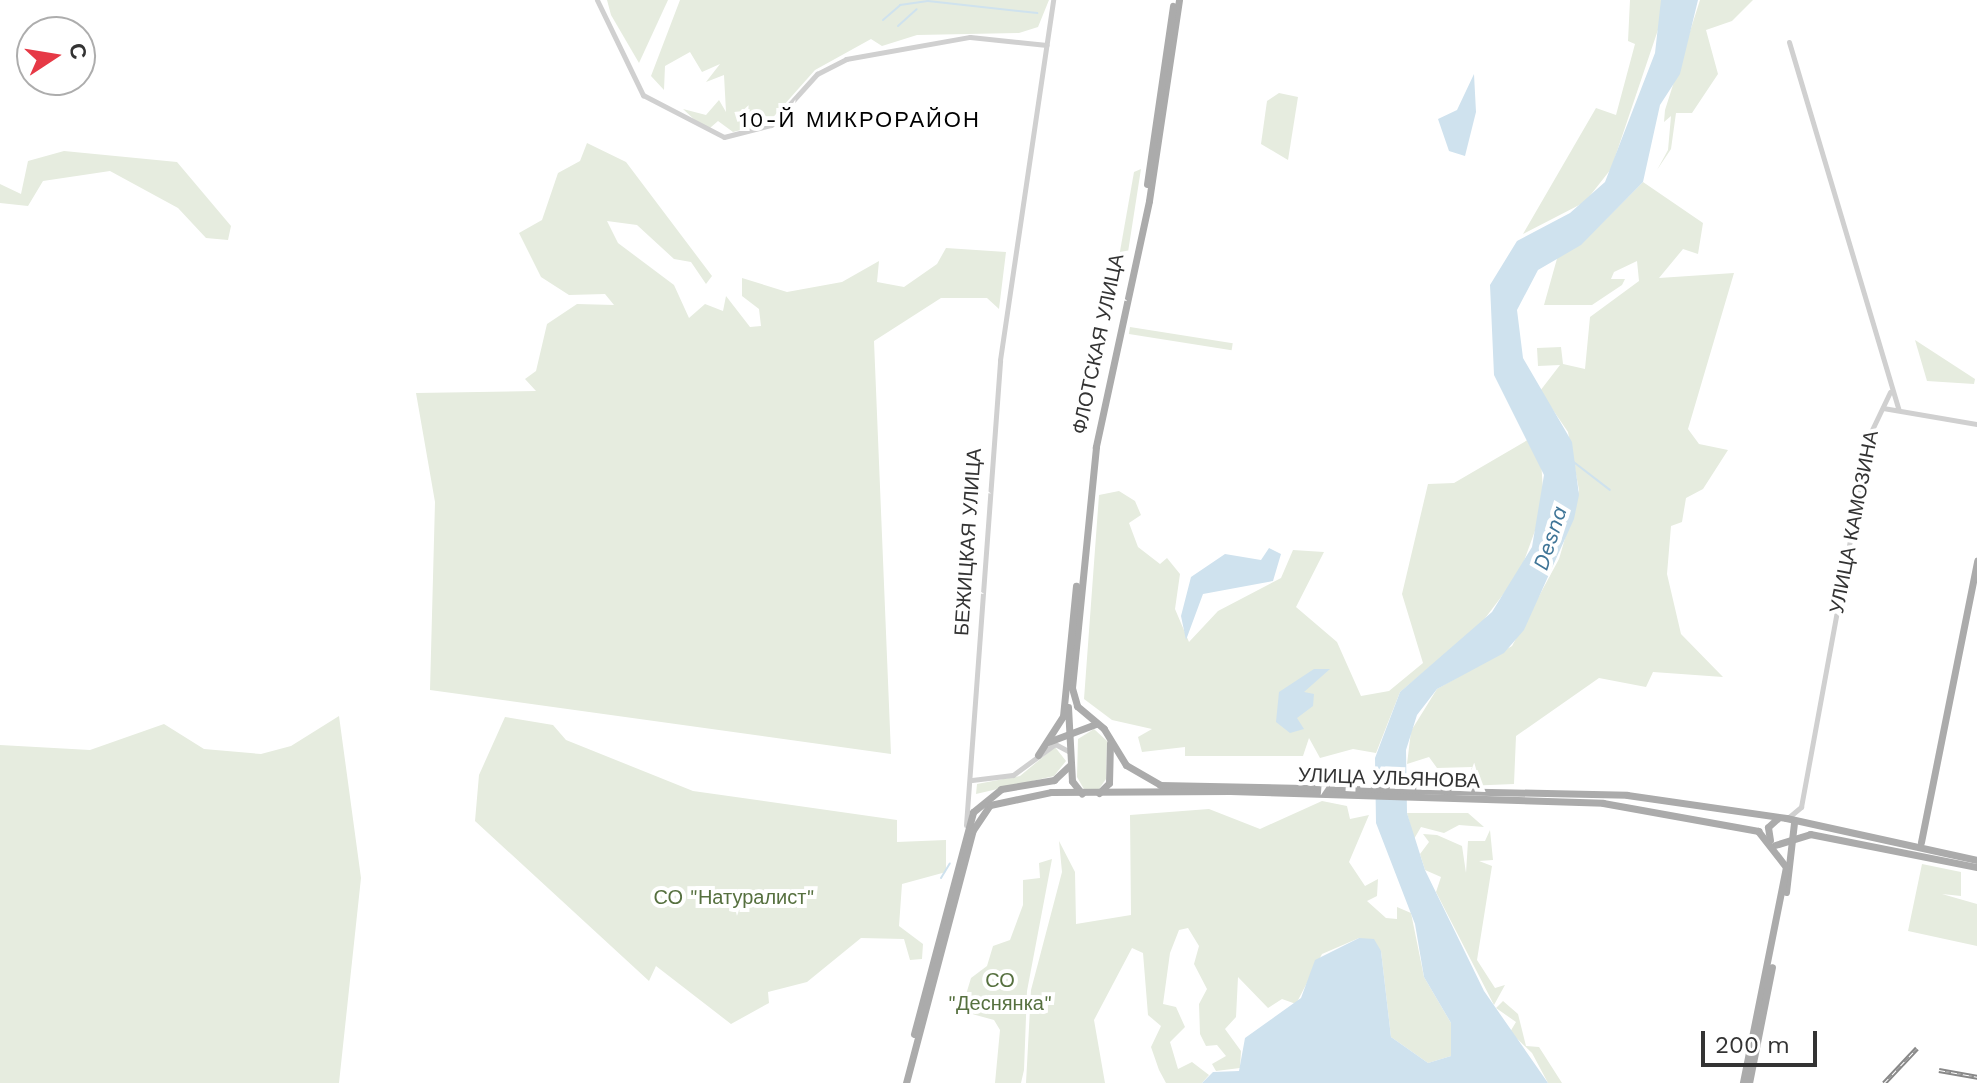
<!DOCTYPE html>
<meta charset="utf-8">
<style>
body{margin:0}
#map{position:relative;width:1977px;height:1083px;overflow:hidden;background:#fff;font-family:"Work Sans",sans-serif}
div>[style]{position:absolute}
.green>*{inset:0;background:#e6ecdf;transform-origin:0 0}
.water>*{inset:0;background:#cfe2ee}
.stream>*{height:2px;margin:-1px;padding:0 1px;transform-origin:1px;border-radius:1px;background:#cfe2ee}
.tertiary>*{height:5px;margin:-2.5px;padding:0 2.5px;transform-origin:2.5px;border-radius:2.5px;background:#d0d0d0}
.primary>*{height:7px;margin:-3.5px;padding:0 3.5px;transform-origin:3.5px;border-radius:3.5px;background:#ababab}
.rail>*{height:5px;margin-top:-2.5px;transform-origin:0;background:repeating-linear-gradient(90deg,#fff 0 6px,#888 0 12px);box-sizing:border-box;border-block:2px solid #888}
span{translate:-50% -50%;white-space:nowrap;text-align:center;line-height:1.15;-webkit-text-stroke:8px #fff;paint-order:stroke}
.street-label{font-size:20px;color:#333}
.park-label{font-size:20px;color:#56703f}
.neighbourhood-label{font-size:22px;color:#000;letter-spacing:2px}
.water-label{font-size:22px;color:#3f7597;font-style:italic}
.north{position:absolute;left:16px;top:16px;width:80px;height:80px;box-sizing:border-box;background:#fff;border:2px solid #adadad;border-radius:50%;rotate:78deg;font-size:22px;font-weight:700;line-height:32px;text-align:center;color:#333}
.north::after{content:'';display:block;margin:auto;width:28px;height:36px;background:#e63946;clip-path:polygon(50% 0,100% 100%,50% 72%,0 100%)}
.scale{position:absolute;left:1701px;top:1031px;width:116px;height:36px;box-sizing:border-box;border:4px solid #333;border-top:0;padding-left:10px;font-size:24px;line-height:28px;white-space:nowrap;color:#333;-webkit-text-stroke:6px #fff;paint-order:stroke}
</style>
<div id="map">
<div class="green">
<div style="clip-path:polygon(607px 0,668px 0,639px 63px,611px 15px)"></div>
<div style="clip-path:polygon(680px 0,1049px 0,1038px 27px,1019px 33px,917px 35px,882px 46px,871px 39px,815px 70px,768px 123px,733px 132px,718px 121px,710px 128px,698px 123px,683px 109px,706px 115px,719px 100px,726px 112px,724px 75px,706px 82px,720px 64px,702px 72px,690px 52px,665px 66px,664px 90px,651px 76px)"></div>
<div style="clip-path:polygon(1630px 0,1661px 0,1662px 18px,1611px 169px,1585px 202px,1523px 234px,1596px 108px,1616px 115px,1635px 44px,1628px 41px)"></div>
<div style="clip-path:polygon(1700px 0,1753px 0,1732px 21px,1706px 30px,1718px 74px,1692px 113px,1676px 113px,1671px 149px,1657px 170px,1668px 150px,1671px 116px,1664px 122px,1665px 110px)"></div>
<div style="clip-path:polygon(1279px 93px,1298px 97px,1288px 160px,1261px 144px,1267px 101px)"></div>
<div style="clip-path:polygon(587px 143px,626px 162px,712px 276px,706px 284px,691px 262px,674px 259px,637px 225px,607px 221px,618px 243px,674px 285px,689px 318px,705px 304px,723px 311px,726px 296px,750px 327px,761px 326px,759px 309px,742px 296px,742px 278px,787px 292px,842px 282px,879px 261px,877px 282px,904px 287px,937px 264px,946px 248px,1006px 252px,999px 309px,987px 298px,941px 298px,874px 341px,891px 754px,430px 690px,435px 502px,416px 393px,536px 391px,525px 379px,536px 371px,547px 324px,577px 304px,614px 305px,605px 294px,569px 295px,541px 277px,519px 233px,542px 220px,558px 173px,580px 161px)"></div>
<div style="clip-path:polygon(64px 151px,177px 162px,231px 226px,228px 240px,206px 238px,178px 208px,110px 171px,43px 181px,28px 206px,0 203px,0 184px,21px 194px,28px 161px)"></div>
<div style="clip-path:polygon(1141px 169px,1128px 252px,1119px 257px,1134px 172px)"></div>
<div style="clip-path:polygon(1643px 182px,1703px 223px,1698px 254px,1683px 249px,1659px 278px,1734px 273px,1688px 429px,1699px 444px,1728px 450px,1703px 489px,1686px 498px,1682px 522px,1671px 526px,1667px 574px,1681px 634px,1723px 677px,1653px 672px,1646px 687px,1599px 678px,1516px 736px,1514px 784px,1465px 786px,1472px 767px,1437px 768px,1429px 757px,1407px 764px,1411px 731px,1437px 689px,1512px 646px,1559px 559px,1579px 490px,1568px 432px,1540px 391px,1560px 365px,1538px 366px,1537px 348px,1561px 347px,1563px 364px,1585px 369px,1590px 317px,1639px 281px,1637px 261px,1614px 272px,1611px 279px,1625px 279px,1622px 285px,1592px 305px,1544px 305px,1558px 255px,1581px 244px)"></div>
<div style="left:1130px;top:327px;width:104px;height:7px;rotate:9deg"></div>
<div style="clip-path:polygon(1915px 340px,1975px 379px,1974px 384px,1927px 381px)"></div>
<div style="clip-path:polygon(1531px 438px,1541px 460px,1544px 506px,1520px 572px,1480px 625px,1400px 692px,1376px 753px,1353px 749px,1320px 758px,1309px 738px,1303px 756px,1185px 756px,1185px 747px,1142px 752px,1138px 737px,1152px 729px,1112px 720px,1084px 699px,1099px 495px,1119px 491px,1135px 501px,1141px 515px,1129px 523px,1138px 547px,1160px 564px,1167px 558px,1180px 574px,1175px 609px,1189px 642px,1218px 611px,1281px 578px,1293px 550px,1324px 552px,1296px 607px,1337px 642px,1361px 696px,1389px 691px,1423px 663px,1402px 594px,1428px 484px,1454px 483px)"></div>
<div style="clip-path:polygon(339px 716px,361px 878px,339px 1083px,0 1083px,0 745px,90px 750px,164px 724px,204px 749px,261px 754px,291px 746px)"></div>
<div style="clip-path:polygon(505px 717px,553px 725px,566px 740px,693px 791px,897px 820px,897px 842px,946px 840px,946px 872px,902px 884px,899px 926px,923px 944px,922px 959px,910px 960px,904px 939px,861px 938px,807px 982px,768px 992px,769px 1003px,731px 1024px,656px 966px,649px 981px,475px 821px,479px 775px)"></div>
<div style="clip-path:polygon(1094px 729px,1107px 741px,1106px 779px,1099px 789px,1085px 791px,1077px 777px,1078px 739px)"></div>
<div style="clip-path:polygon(1055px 747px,1066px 761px,1054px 776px,976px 794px,977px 784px,1020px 776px)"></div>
<div style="clip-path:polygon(1322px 801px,1347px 806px,1350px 819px,1369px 815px,1349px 862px,1365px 886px,1378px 879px,1377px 896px,1367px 901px,1386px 918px,1397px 919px,1397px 907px,1411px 913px,1424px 977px,1451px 1023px,1451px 1056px,1428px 1063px,1391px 1037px,1381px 951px,1359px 938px,1322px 954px,1296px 1004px,1282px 999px,1268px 1008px,1238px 977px,1236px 1017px,1225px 1029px,1241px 1051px,1240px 1068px,1216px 1071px,1212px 1064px,1226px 1056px,1217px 1045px,1206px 1046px,1200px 1034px,1199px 1004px,1207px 989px,1194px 964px,1199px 946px,1188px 928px,1179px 930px,1170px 953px,1163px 1004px,1176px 1007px,1185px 1027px,1170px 1042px,1178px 1069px,1192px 1062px,1209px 1075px,1202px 1083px,1166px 1083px,1159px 1070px,1151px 1047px,1161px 1026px,1148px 1015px,1143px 953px,1132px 948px,1094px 1020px,1105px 1083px,1026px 1083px,1031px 990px,1062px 872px,1059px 841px,1075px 872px,1076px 924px,1131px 915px,1130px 815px,1209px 809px,1260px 829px)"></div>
<div style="clip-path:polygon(1407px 813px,1468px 813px,1484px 827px,1459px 825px,1444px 833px,1421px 827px,1414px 839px)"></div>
<div style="clip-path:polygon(1490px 830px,1493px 860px,1479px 861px,1492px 866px,1477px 960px,1495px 988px,1505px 985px,1494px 1005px,1436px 892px,1441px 877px,1425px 870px,1420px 854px,1429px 842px,1423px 834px,1437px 835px,1462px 846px,1466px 873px,1468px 841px,1485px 841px)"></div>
<div style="clip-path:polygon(1052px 859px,1027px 991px,1024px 1070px,1021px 1083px,995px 1083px,1000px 1030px,994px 1020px,961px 1011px,971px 978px,987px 966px,993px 946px,1010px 940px,1023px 905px,1023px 880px,1040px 878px,1039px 863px)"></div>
<div style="clip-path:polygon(1922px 864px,1961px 872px,1961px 896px,1942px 894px,1977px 904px,1977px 946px,1908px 931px)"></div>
<div style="clip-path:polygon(1503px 1001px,1518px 1014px,1526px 1046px,1539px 1047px,1562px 1083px,1548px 1083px,1532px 1053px,1510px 1032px,1516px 1022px,1496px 1008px)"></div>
</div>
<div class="water">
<div style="clip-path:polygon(1661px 0,1698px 0,1680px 74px,1660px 105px,1643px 182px,1581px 245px,1538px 270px,1517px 310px,1523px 358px,1572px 442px,1579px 495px,1574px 519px,1524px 630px,1504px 653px,1437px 689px,1417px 715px,1406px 750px,1407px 813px,1425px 870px,1484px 991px,1548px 1083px,1202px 1083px,1213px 1072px,1239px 1071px,1245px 1038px,1301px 998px,1315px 960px,1359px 938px,1374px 939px,1381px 951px,1391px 1037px,1428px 1063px,1451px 1056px,1451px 1023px,1424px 977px,1415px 924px,1376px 823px,1375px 758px,1400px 692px,1492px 612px,1532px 547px,1544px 475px,1494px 375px,1490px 285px,1517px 241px,1570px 213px,1605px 182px,1655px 53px)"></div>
<div style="clip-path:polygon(1474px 74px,1476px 112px,1465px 156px,1449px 151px,1438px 119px,1457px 110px)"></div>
<div style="clip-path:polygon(1269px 548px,1281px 554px,1273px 581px,1203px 594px,1186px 640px,1181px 616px,1191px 577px,1225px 554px,1261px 560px)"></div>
<div style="clip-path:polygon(1314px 669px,1330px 669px,1304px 692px,1314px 694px,1313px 706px,1297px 718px,1304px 729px,1290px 733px,1276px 722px,1279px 692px)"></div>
</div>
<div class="stream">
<div style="left:883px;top:20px;width:23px;rotate:-41deg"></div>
<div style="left:900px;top:5px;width:28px;rotate:-8deg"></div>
<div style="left:928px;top:1px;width:110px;rotate:6.3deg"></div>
<div style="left:898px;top:26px;width:25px;rotate:-42deg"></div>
<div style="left:1571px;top:460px;width:49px;rotate:37.6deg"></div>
<div style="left:941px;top:878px;width:17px;rotate:-59deg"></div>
</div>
<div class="tertiary">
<div style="left:597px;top:0;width:106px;rotate:64.2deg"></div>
<div style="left:643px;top:95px;width:91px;rotate:27.4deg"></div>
<div style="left:724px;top:137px;width:49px;rotate:-14.3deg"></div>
<div style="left:771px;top:125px;width:69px;rotate:-48deg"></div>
<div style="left:817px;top:74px;width:33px;rotate:-27deg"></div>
<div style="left:846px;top:59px;width:126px;rotate:-10.1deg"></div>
<div style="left:970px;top:37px;width:77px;rotate:5.9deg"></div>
<div style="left:1789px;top:42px;width:384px;rotate:73.4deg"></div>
<div style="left:1883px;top:408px;width:95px;rotate:9.7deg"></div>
<div style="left:972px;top:780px;width:41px;rotate:-7deg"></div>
<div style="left:1013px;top:775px;width:52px;rotate:-36.4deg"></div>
<div style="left:1055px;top:744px;width:17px;rotate:28deg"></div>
<div style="left:1789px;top:817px;width:16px;rotate:-40deg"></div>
<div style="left:1801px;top:807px;width:377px;rotate:-79.6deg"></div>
<div style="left:1869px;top:436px;width:49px;rotate:-64.5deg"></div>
<div style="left:966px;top:825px;width:466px;rotate:-85.8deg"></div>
<div style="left:1000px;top:360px;width:364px;rotate:-81.6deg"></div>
</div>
<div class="primary">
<div style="left:1179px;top:0;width:203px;rotate:98.5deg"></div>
<div style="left:1149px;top:201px;width:252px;rotate:102.2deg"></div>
<div style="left:1096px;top:447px;width:242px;rotate:95.7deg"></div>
<div style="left:1072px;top:688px;width:19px;rotate:74deg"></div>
<div style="left:1077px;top:706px;width:35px;rotate:40deg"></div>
<div style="left:1104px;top:729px;width:42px;rotate:58.6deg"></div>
<div style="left:1126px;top:765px;width:39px;rotate:30deg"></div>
<div style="left:1160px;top:785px;width:467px;rotate:1.2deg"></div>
<div style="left:1627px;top:795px;width:161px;rotate:8.2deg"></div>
<div style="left:1786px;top:818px;width:196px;rotate:12.4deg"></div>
<div style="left:1147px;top:184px;width:180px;rotate:-81.7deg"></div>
<div style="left:1068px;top:707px;width:74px;rotate:86.9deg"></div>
<div style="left:1072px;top:781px;width:16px;rotate:52deg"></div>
<div style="left:1048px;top:742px;width:51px;rotate:-20.6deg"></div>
<div style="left:1038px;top:755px;width:46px;rotate:-57.3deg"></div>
<div style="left:1063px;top:716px;width:131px;rotate:-84.3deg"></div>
<div style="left:1099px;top:793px;width:14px;rotate:-45deg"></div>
<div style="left:1109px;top:783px;width:40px;rotate:-88.6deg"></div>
<div style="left:1770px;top:840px;width:13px;rotate:-99deg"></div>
<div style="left:1768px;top:827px;width:13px;rotate:-42deg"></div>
<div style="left:1921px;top:842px;width:287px;rotate:-78.7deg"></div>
<div style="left:1775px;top:845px;width:37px;rotate:-17deg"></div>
<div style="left:1810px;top:834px;width:170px;rotate:11.2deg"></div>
<div style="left:1786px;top:892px;width:69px;rotate:-83.4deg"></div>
<div style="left:914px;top:1034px;width:230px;rotate:-75.1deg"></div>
<div style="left:973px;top:812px;width:36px;rotate:-39deg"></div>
<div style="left:1001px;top:789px;width:54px;rotate:-9.6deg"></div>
<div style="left:1054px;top:780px;width:23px;rotate:-43deg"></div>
<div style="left:906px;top:1083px;width:262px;rotate:-75.2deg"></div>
<div style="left:973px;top:830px;width:30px;rotate:-56deg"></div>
<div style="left:990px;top:805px;width:62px;rotate:-12deg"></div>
<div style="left:1051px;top:792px;width:179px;rotate:-0.3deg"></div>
<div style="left:1230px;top:791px;width:373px;rotate:1.8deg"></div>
<div style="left:1603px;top:803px;width:158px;rotate:10.2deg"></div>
<div style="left:1758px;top:831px;width:46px;rotate:52.1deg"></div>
<div style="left:1786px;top:867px;width:220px;rotate:101.3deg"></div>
<div style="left:1749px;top:1083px;width:118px;rotate:-78.8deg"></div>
</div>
<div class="rail">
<div style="left:1939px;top:1070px;width:39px;rotate:10deg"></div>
<div style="left:1884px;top:1083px;width:48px;rotate:-46.7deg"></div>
</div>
<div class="street-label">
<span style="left:1098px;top:344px;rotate:-78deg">ФЛОТСКАЯ УЛИЦА</span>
<span style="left:1854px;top:522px;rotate:-79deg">УЛИЦА КАМОЗИНА</span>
<span style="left:968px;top:542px;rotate:-86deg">БЕЖИЦКАЯ УЛИЦА</span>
<span style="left:1389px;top:778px;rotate:2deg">УЛИЦА УЛЬЯНОВА</span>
</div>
<div class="park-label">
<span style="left:734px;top:897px">СО "Натуралист"</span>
<span style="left:1000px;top:992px">СО<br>"Деснянка"</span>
</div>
<div class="neighbourhood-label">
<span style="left:860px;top:120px">10-Й МИКРОРАЙОН</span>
</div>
<div class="water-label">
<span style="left:1550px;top:538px;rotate:-72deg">Desna</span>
</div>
<div class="north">С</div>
<div class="scale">200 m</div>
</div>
